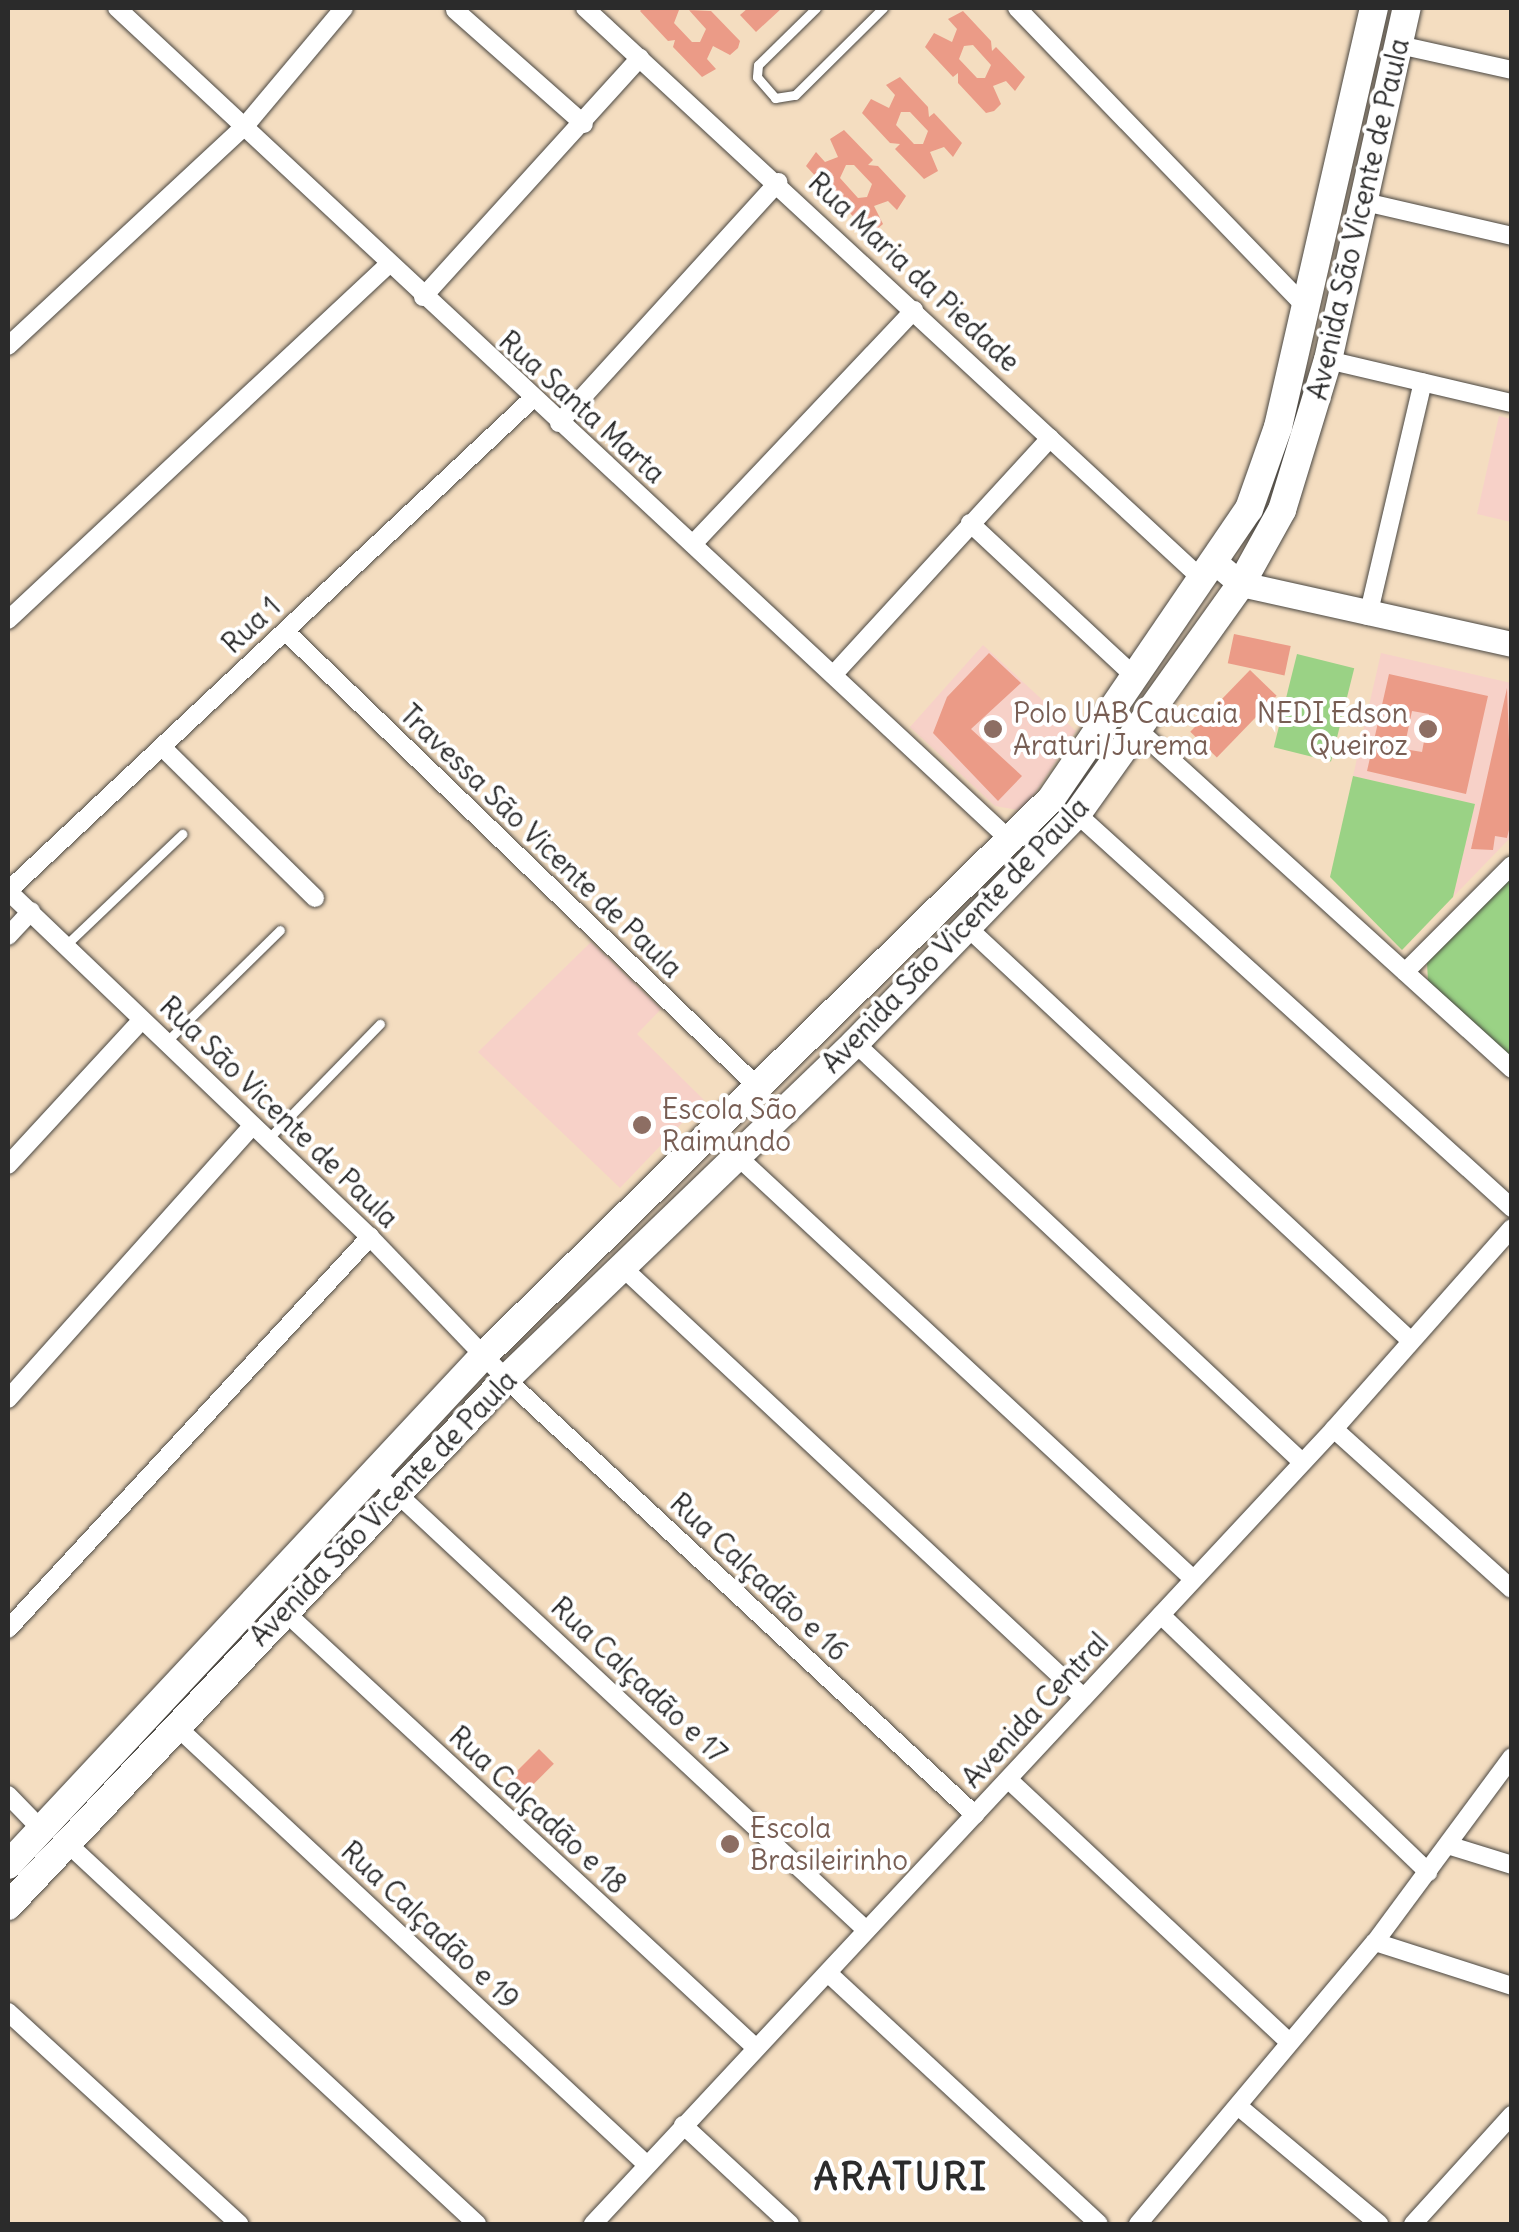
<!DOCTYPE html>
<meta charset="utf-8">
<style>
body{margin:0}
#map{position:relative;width:1519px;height:2232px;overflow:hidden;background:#f4ddc0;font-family:Delius,sans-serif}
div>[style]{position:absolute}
.built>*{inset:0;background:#f7d1c8}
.green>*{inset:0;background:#9ad285;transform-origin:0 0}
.building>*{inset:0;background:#eb9b87;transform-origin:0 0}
.roads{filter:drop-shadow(0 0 2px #494641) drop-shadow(0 0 2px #494641)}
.lane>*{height:9px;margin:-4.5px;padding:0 4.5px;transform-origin:4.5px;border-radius:4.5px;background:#fff}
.street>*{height:18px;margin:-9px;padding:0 9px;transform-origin:9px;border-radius:9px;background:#fff}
.secondary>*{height:25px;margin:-12.5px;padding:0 12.5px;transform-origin:12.5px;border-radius:12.5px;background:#fff}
.primary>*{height:28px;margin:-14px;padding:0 14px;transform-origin:14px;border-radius:14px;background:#fff}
.dots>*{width:28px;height:28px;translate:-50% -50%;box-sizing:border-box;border:5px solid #fff;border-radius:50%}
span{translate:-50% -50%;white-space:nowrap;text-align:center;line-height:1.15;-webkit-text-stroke:8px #fff;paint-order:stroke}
.street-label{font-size:28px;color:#2b2b2b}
.education-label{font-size:28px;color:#785e54}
.left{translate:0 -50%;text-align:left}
.right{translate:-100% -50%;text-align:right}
.district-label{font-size:38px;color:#2b2b2b;font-weight:700;letter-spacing:2.5px}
.frame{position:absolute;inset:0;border:10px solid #2b2b2b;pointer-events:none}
</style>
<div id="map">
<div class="built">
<div style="clip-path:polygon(1499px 416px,1511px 419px,1511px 522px,1477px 514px)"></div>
<div style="clip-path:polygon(983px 645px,1076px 731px,1023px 811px,995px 806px,910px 727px)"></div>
<div style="clip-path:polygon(1381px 653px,1511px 683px,1511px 837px,1453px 897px,1475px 804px,1353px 776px)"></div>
<div style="clip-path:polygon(591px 942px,661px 1009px,637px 1034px,704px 1100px,620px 1188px,478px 1052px)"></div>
</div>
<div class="green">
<div style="left:1297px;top:654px;width:59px;height:96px;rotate:14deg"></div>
<div style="clip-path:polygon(1353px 776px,1475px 804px,1453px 897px,1402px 950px,1330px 877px)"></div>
<div style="clip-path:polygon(1511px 878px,1511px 1057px,1428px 981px,1427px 963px)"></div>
</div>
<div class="building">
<div style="clip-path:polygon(evenodd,643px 8px,711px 11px,740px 41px,738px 48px,730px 55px,713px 46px,707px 59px,716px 69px,702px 77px,673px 47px,675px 40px,668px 41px,640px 11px,643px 8px,688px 9px,706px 29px,700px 42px,692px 42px,674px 23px,679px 10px,688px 9px)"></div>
<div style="clip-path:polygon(748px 8px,782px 8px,756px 32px,740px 15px)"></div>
<div style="clip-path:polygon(evenodd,963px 11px,991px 41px,992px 51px,996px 47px,1025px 77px,1015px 91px,1006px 81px,993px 86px,1001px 104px,994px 111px,986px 113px,958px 83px,958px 73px,953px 77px,925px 47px,934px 33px,952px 42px,957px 29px,948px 19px,963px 11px,973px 45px,991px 65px,985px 78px,977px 78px,959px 59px,964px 46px,973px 45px)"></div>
<div style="clip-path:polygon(evenodd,900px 77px,928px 107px,929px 117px,934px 113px,962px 143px,953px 157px,944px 147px,930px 152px,938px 171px,924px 179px,895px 149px,900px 144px,890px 143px,862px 113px,871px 99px,889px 108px,895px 95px,886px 85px,900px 77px,901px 112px,910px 112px,928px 131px,923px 144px,914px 144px,896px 125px,901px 112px)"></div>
<div style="clip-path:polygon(evenodd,844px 130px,873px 160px,868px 165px,878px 166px,906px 196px,897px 210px,888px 201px,874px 206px,883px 224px,875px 231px,868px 233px,840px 202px,842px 195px,835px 197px,806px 166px,816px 152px,825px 162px,838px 157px,830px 139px,844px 130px,846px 165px,854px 165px,872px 184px,867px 197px,858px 198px,840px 178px,846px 165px)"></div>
<div style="left:1234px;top:634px;width:58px;height:30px;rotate:12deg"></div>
<div style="clip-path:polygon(989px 653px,1021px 683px,971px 729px,1022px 776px,998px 801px,933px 733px,947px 697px)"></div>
<div style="left:1250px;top:670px;width:37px;height:86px;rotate:44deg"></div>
<div style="clip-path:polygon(evenodd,1389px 674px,1488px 696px,1466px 794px,1367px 771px,1389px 674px,1412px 711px,1429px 714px,1422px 752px,1404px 749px,1412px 711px)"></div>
<div style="clip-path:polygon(1507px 688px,1512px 817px,1507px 838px,1495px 836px,1493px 850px,1471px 849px)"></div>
<div style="left:539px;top:1749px;width:21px;height:48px;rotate:45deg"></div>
</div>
<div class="roads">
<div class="lane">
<div style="left:816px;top:8px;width:81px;rotate:135.5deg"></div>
<div style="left:758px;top:65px;width:12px;rotate:95deg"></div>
<div style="left:757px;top:77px;width:28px;rotate:49deg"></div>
<div style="left:775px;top:98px;width:20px;rotate:-9deg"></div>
<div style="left:795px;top:95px;width:124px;rotate:-44.7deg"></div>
<div style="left:66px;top:945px;width:161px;rotate:-43.7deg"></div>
<div style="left:165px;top:1043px;width:161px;rotate:-44.5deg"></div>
<div style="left:267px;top:1140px;width:162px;rotate:-45.8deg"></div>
</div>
<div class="street">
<div style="left:117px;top:8px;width:1225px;rotate:42.98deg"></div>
<div style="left:585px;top:8px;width:842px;rotate:42.79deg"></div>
<div style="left:1017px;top:8px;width:414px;rotate:46deg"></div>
<div style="left:455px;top:10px;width:172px;rotate:41.5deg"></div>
<div style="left:1399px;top:45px;width:116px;rotate:12.5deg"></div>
<div style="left:1365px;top:202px;width:151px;rotate:13deg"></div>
<div style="left:423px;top:297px;width:323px;rotate:-47.8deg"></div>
<div style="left:8px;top:346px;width:323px;rotate:-42.9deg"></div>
<div style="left:245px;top:126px;width:154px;rotate:-50deg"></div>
<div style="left:1328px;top:360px;width:189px;rotate:13.2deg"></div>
<div style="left:559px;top:423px;width:326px;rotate:-47.7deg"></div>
<div style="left:970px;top:523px;width:226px;rotate:43deg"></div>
<div style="left:693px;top:544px;width:322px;rotate:-46.6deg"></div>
<div style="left:1368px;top:616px;width:240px;rotate:-76.8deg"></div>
<div style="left:8px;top:620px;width:521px;rotate:-43.06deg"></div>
<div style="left:285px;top:631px;width:660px;rotate:43.96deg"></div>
<div style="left:834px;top:674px;width:320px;rotate:-47.5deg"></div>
<div style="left:1137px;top:729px;width:506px;rotate:42.2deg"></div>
<div style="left:162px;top:747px;width:215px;rotate:44.6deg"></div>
<div style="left:1077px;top:814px;width:587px;rotate:42.17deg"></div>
<div style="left:8px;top:891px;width:501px;rotate:43.71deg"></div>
<div style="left:370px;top:1237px;width:197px;rotate:46.2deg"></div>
<div style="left:506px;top:1379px;width:640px;rotate:42.91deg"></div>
<div style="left:8px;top:891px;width:717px;rotate:-43.19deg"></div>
<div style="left:967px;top:927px;width:607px;rotate:43deg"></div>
<div style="left:8px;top:936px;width:34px;rotate:-47deg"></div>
<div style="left:1405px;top:972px;width:151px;rotate:-45deg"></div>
<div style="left:855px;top:1043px;width:613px;rotate:43.15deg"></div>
<div style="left:736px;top:1155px;width:622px;rotate:42.85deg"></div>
<div style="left:8px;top:1165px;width:197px;rotate:-47.3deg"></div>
<div style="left:621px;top:1266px;width:632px;rotate:43.01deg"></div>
<div style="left:8px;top:1399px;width:366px;rotate:-48.2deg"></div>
<div style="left:1334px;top:1429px;width:239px;rotate:42deg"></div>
<div style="left:375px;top:1473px;width:669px;rotate:42.94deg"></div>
<div style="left:284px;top:1611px;width:643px;rotate:42.79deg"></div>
<div style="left:1161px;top:1615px;width:371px;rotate:43.9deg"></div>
<div style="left:8px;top:1629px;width:534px;rotate:-47.28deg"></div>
<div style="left:176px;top:1726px;width:641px;rotate:42.98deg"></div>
<div style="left:1009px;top:1780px;width:382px;rotate:43.1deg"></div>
<div style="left:8px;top:1795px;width:47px;rotate:45.9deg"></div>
<div style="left:67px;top:1843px;width:560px;rotate:42.9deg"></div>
<div style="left:1451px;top:1846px;width:64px;rotate:17.3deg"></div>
<div style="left:1375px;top:1942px;width:144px;rotate:17.8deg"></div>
<div style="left:828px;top:1973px;width:369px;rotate:42.8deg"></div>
<div style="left:8px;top:2012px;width:314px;rotate:42.5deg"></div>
<div style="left:1238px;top:2106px;width:184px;rotate:39.9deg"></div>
<div style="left:683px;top:2125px;width:146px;rotate:42.8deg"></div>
<div style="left:593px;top:2224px;width:1087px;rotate:-47.01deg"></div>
<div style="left:1334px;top:1429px;width:268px;rotate:-48.5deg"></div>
<div style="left:1138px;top:2224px;width:368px;rotate:-50deg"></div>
<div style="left:1375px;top:1942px;width:230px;rotate:-53.5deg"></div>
<div style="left:1413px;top:2224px;width:147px;rotate:-47.8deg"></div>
</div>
<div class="secondary">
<div style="left:1216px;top:563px;width:33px;rotate:40deg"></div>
<div style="left:1241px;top:584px;width:278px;rotate:12.5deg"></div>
</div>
<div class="primary">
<div style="left:8px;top:1865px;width:698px;rotate:-46.97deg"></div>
<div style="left:484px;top:1355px;width:794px;rotate:-44.44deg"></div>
<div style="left:1051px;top:799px;width:351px;rotate:-55.7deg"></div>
<div style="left:1249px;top:509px;width:87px;rotate:-70.5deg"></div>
<div style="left:1278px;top:427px;width:430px;rotate:-77.1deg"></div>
<div style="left:8px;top:1906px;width:725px;rotate:-46.62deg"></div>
<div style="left:506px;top:1379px;width:484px;rotate:-43.9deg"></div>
<div style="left:855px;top:1043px;width:319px;rotate:-45.9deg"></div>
<div style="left:1077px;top:814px;width:282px;rotate:-54.5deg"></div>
<div style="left:1241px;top:584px;width:85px;rotate:-61deg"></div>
<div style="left:1282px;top:510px;width:157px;rotate:-73deg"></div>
<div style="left:1328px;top:360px;width:361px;rotate:-77.4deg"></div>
</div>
</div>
<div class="dots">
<div style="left:993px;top:729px;background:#8d6e63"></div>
<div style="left:1428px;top:729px;background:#8d6e63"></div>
<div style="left:642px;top:1125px;background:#8d6e63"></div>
<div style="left:730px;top:1844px;background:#8d6e63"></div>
</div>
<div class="street-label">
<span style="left:1358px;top:219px;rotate:-77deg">Avenida São Vicente de Paula</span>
<span style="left:914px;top:272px;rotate:43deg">Rua Maria da Piedade</span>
<span style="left:582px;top:407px;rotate:42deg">Rua Santa Marta</span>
<span style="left:251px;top:625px;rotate:-43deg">Rua 1</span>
<span style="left:541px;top:841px;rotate:44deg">Travessa São Vicente de Paula</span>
<span style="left:955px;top:935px;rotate:-46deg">Avenida São Vicente de Paula</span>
<span style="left:279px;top:1112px;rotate:44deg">Rua São Vicente de Paula</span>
<span style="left:383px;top:1508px;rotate:-46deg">Avenida São Vicente de Paula</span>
<span style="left:759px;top:1577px;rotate:43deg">Rua Calçadão e 16</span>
<span style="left:639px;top:1680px;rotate:43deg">Rua Calçadão e 17</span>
<span style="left:1035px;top:1710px;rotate:-47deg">Avenida Central</span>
<span style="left:538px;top:1810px;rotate:43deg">Rua Calçadão e 18</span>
<span style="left:430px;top:1925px;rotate:43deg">Rua Calçadão e 19</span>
</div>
<div class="education-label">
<span class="left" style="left:1013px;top:729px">Polo UAB Caucaia<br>Araturi/Jurema</span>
<span class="right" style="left:1408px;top:729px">NEDI Edson<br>Queiroz</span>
<span class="left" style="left:662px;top:1125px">Escola São<br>Raimundo</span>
<span class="left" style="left:750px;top:1844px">Escola<br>Brasileirinho</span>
</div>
<div class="district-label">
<span style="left:901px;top:2177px">ARATURI</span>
</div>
<div class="frame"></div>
</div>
